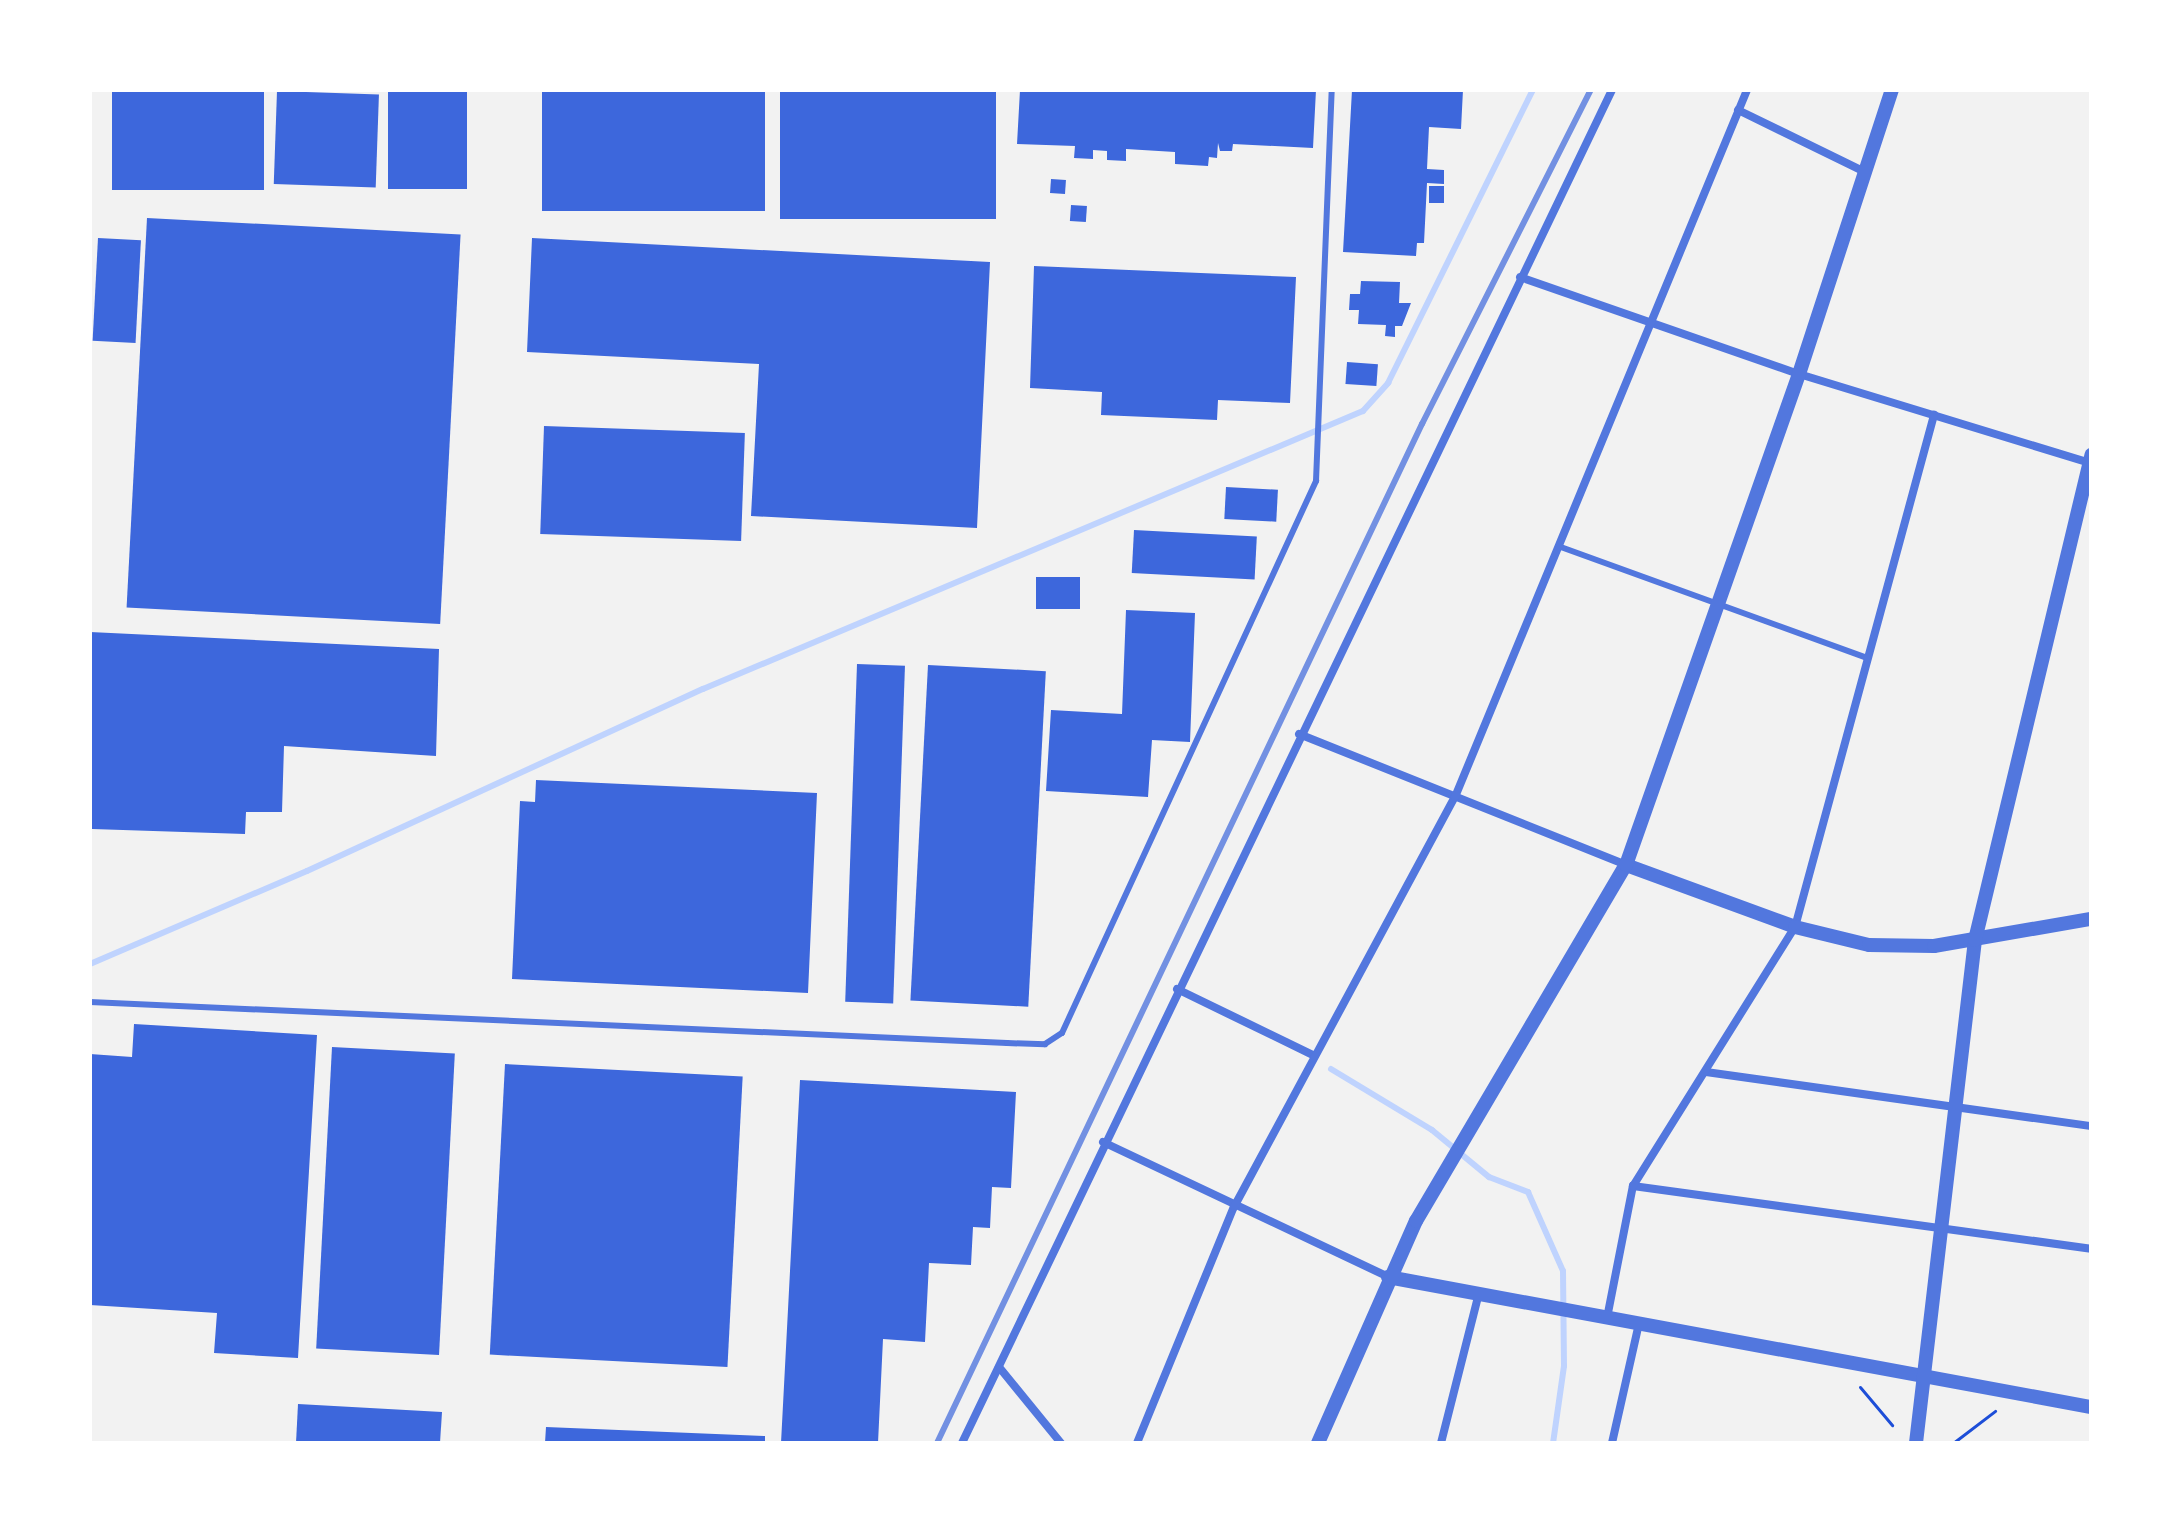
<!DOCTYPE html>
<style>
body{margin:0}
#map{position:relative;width:2181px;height:1533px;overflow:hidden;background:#f2f2f2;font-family:Quicksand,sans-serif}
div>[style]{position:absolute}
.stream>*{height:6px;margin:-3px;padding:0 3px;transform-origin:3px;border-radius:3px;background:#bfd3fe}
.building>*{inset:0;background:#3d67dc;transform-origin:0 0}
.path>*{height:3px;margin:-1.5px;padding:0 1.5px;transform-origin:1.5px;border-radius:1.5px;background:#1d4ed8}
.service>*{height:6px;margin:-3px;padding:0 3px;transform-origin:3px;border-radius:3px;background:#5277de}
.minor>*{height:8px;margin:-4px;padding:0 4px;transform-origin:4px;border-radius:4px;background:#5277de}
.tertiary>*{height:14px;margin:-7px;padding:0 7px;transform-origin:7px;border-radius:7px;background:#5277de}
.rail>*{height:6px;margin:-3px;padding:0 3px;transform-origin:3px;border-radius:3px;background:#7290e2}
span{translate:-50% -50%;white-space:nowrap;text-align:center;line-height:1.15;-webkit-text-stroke:7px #fff;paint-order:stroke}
.frame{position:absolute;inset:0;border:92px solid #fff;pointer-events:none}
</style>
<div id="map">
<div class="stream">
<div style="left:90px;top:964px;width:236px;rotate:-23.2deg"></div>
<div style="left:307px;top:871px;width:436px;rotate:-24.7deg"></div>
<div style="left:703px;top:689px;width:716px;rotate:-22.84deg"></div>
<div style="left:1363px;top:411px;width:38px;rotate:-48deg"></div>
<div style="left:1388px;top:383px;width:327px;rotate:-63.7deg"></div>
<div style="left:1331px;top:1069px;width:118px;rotate:31.1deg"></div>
<div style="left:1432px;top:1130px;width:74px;rotate:39.5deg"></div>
<div style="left:1489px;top:1177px;width:42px;rotate:21deg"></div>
<div style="left:1528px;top:1192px;width:86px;rotate:66.1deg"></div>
<div style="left:1563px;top:1271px;width:95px;rotate:89.4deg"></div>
<div style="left:1564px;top:1366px;width:78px;rotate:98.1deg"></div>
</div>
<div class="building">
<div style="left:112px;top:90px;width:152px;height:100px"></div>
<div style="left:388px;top:90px;width:79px;height:99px"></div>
<div style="left:542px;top:90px;width:223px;height:121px"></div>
<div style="left:780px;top:90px;width:216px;height:129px"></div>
<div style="clip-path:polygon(1020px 90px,1316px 90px,1313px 148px,1233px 144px,1232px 151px,1220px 151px,1218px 143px,1217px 158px,1209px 157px,1208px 166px,1175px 164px,1175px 152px,1126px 149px,1126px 161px,1107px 160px,1107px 151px,1093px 150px,1093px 159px,1074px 158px,1075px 146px,1017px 144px)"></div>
<div style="clip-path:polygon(1352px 90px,1463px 90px,1461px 129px,1429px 127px,1427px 169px,1444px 170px,1444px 184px,1427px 183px,1424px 243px,1417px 243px,1416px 256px,1343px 252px)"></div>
<div style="left:277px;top:91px;width:102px;height:93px;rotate:2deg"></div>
<div style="left:1051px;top:179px;width:15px;height:14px;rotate:4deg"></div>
<div style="left:1429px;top:186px;width:15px;height:17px"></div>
<div style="left:1071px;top:205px;width:16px;height:16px;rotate:4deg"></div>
<div style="left:147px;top:218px;width:314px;height:390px;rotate:3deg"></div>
<div style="left:98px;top:238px;width:43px;height:103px;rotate:3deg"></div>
<div style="clip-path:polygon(532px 238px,990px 262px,977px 528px,751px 516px,759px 364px,527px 352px)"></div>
<div style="clip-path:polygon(1034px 266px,1296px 277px,1290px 403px,1218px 400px,1217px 420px,1101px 415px,1102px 392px,1030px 388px)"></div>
<div style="clip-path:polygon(1361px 281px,1400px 282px,1399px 303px,1411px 303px,1402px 326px,1395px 326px,1395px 337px,1385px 336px,1386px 325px,1358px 324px,1359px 310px,1349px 310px,1350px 294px,1360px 294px)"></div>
<div style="left:1347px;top:362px;width:31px;height:22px;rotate:4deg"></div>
<div style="left:544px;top:426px;width:201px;height:108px;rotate:2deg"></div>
<div style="left:1226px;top:487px;width:52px;height:32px;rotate:3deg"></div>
<div style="left:1134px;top:530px;width:123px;height:43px;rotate:3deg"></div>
<div style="left:1036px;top:577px;width:44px;height:32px"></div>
<div style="clip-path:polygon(1126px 610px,1195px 613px,1190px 742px,1152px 740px,1148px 797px,1046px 791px,1051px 710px,1122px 714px)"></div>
<div style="clip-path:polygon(90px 632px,439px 649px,436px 756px,284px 746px,282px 812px,246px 812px,245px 834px,92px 829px)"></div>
<div style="left:857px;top:664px;width:48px;height:338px;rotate:2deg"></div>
<div style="left:928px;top:665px;width:118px;height:336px;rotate:3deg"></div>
<div style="clip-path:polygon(536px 780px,817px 793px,808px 993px,512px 979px,520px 801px,535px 802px)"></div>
<div style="clip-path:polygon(134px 1024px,317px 1035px,298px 1358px,214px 1353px,217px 1313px,90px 1305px,90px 1054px,132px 1057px)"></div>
<div style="left:332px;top:1047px;width:123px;height:302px;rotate:3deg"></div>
<div style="left:505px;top:1064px;width:238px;height:291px;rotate:3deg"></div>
<div style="clip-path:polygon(800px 1080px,1016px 1092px,1011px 1188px,992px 1187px,990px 1228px,973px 1227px,971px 1265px,929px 1263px,925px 1342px,883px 1339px,878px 1443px,781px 1443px)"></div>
<div style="clip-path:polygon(298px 1404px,442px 1412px,440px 1443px,296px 1443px)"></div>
<div style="clip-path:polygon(546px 1427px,765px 1436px,765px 1443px,545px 1443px)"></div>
</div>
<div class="path">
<div style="left:1860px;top:1387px;width:50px;rotate:49.9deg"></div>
<div style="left:1953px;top:1443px;width:53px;rotate:-37.3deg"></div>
</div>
<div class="service">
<div style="left:1558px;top:546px;width:330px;rotate:19.9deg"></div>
<div style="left:90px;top:1002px;width:918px;rotate:2.56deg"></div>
<div style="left:1007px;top:1043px;width:38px;rotate:2deg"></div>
<div style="left:1045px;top:1044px;width:20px;rotate:-33deg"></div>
<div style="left:1062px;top:1033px;width:608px;rotate:-65.29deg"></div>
<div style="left:1316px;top:481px;width:391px;rotate:-87.7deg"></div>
</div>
<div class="minor">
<div style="left:1738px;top:110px;width:141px;rotate:26deg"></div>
<div style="left:1520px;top:277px;width:295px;rotate:19.2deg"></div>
<div style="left:1799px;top:374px;width:304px;rotate:17deg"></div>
<div style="left:1299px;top:734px;width:352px;rotate:21.8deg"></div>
<div style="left:1177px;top:989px;width:153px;rotate:25.9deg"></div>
<div style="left:1706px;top:1072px;width:389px;rotate:8deg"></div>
<div style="left:1103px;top:1142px;width:315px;rotate:25.3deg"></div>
<div style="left:1633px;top:1186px;width:462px;rotate:7.8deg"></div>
<div style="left:1607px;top:1318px;width:135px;rotate:-78.9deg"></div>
<div style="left:1633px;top:1186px;width:305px;rotate:-58deg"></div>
<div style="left:1795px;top:927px;width:531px;rotate:-74.81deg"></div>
<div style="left:999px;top:1367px;width:98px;rotate:50.8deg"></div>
<div style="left:962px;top:1443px;width:1501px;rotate:-64.34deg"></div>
<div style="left:1137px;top:1443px;width:255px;rotate:-67.7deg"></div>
<div style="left:1234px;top:1207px;width:466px;rotate:-61.7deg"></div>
<div style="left:1455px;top:797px;width:765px;rotate:-67.56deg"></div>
<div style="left:1441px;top:1443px;width:155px;rotate:-75.8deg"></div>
<div style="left:1612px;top:1443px;width:123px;rotate:-77.3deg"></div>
</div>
<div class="tertiary">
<div style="left:1626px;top:865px;width:180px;rotate:20.1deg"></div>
<div style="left:1795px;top:927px;width:76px;rotate:13.7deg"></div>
<div style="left:1869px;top:945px;width:65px;rotate:0.9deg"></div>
<div style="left:1934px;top:946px;width:159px;rotate:-9.8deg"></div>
<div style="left:1388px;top:1277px;width:715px;rotate:10.48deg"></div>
<div style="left:1318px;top:1443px;width:243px;rotate:-66.2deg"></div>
<div style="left:1416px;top:1221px;width:413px;rotate:-59.5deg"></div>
<div style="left:1626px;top:865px;width:521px;rotate:-70.59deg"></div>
<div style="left:1799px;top:374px;width:299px;rotate:-71.9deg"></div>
<div style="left:1916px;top:1443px;width:506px;rotate:-83.31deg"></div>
<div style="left:1975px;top:940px;width:499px;rotate:-76.5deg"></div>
</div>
<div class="rail">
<div style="left:937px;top:1443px;width:1129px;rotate:-64.55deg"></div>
<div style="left:1422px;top:424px;width:374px;rotate:-63.2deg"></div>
</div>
<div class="frame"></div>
</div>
